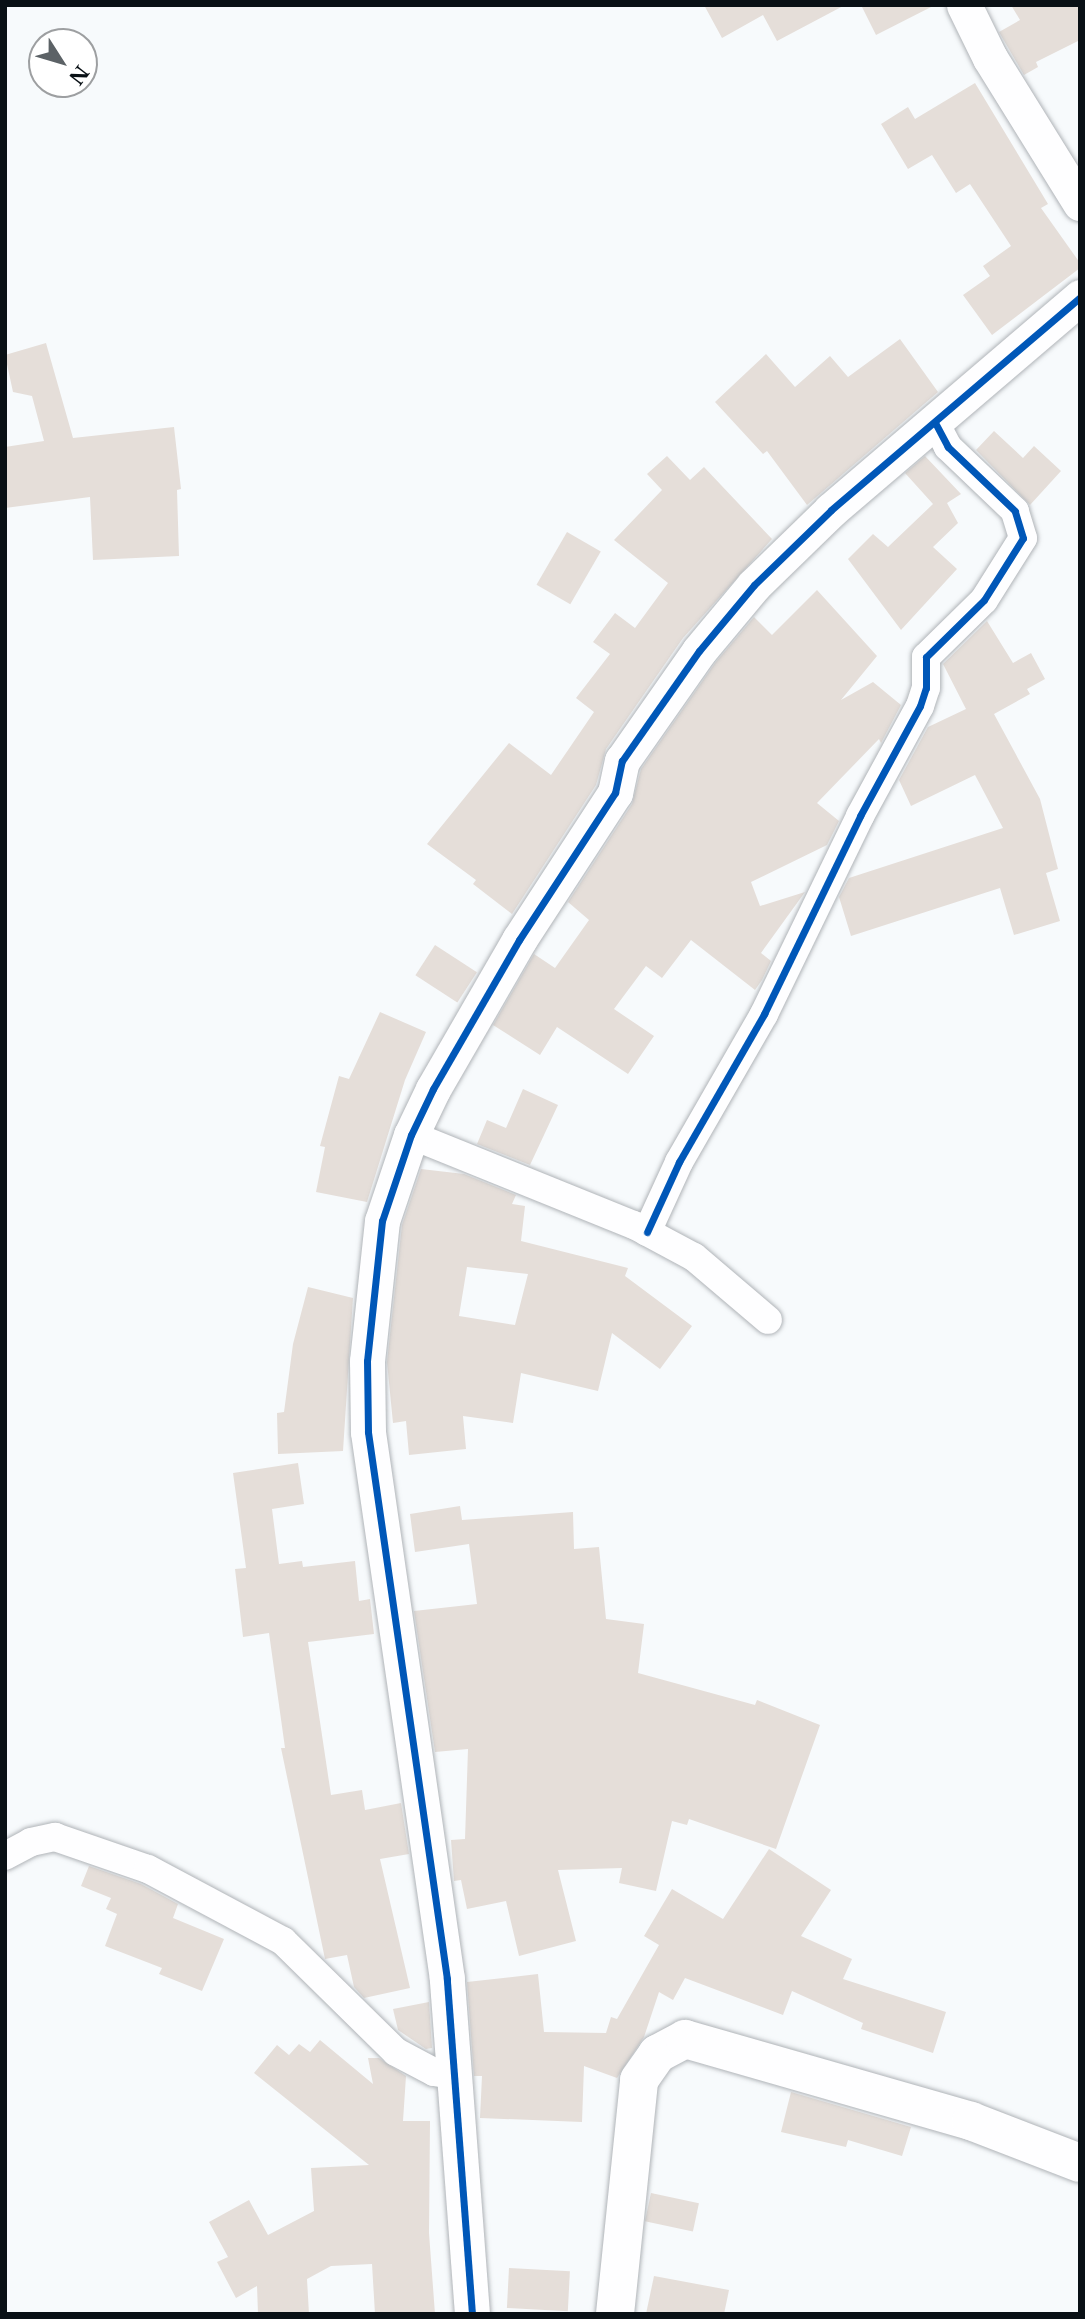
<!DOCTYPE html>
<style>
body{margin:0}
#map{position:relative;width:1085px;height:2319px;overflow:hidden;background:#f7fafc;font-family:"Libre Baskerville",serif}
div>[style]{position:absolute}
.building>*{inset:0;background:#e5ded9;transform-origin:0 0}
.roads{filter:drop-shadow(0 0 2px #b0b4b8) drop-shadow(0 0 2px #b0b4b8)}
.minor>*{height:28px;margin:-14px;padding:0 14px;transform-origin:14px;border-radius:14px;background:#fefeff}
.tertiary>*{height:35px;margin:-17.5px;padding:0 17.5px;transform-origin:17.5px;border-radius:17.5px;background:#fefeff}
.secondary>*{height:38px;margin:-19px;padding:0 19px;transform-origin:19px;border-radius:19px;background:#fefeff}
.cycleway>*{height:7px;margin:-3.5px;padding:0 3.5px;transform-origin:3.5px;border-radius:3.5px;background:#0057b8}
span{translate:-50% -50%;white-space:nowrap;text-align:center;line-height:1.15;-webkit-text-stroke:5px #fff;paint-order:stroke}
.frame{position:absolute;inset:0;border:7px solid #091015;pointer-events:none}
.north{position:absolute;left:28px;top:28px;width:70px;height:70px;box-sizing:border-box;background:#fff;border:2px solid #9d9fa1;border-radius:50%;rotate:127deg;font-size:19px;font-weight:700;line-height:28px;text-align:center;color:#091015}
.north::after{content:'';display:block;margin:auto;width:24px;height:32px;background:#5c6266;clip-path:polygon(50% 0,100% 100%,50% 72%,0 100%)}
</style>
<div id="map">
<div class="building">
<div style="clip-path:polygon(704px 5px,845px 5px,777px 41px,763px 15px,722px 38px)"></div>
<div style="clip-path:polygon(861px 5px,935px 5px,876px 35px)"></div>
<div style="clip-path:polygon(1011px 5px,1080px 5px,1080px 40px,1036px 62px,1038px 67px,1024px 75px,999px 32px,1020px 20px)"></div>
<div style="clip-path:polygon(975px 83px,1048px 204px,1041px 208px,1080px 263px,1080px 268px,992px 335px,963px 295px,990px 276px,983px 266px,1011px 246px,970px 184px,956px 193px,932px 155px,908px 169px,881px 124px,908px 107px,915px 119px)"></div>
<div style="clip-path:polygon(900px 339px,938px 392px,807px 505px,767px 451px,763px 454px,715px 402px,766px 354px,795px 387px,830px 356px,848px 377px)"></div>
<div style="clip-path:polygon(46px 343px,73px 438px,174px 427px,181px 489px,177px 490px,179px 556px,93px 560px,90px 497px,5px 508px,5px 447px,44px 441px,32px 396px,13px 392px,5px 355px)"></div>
<div style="clip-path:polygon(994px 431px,1023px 458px,1034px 446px,1061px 471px,1030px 505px,976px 450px)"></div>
<div style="clip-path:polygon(667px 456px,690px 480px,704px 467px,772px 539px,683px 638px,606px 749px,596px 785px,512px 914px,473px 884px,476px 880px,427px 844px,509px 743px,551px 775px,594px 712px,576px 698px,610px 654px,593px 642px,615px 613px,635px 628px,668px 583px,614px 540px,662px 490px,647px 474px)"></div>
<div style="clip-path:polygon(925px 456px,961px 494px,947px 503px,958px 523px,933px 547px,957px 569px,901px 630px,848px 559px,873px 534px,888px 547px,933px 504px,905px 473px)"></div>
<div style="left:567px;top:532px;width:39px;height:61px;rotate:30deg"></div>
<div style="clip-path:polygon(817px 590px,877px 656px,841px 700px,873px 682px,901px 705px,881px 743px,879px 739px,817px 803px,839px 821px,827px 845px,751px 882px,760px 906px,805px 892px,761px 953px,771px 961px,762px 980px,755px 990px,691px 940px,662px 978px,646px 966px,614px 1009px,654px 1036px,628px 1074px,557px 1027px,540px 1055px,493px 1025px,534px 954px,555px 968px,589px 920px,568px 902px,632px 804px,641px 769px,715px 663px,754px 617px,772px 635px)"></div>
<div style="clip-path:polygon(987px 621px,1013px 663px,1031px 653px,1045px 679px,1027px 689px,1030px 694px,994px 714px,1040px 799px,1058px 869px,1046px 873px,1060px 921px,1014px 935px,1000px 888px,851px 936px,839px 897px,849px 878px,1003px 828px,975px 775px,911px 806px,899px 780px,928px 727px,966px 709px,943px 664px)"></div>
<div style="left:435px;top:945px;width:50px;height:36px;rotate:33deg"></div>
<div style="clip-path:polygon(380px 1012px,426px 1032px,405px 1080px,367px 1202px,316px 1192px,325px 1147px,320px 1146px,339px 1076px,349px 1079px)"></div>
<div style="clip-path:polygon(523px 1089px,558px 1105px,530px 1165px,477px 1144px,487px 1120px,506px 1128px)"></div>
<div style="clip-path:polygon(evenodd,421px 1169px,464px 1174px,516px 1195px,512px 1204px,525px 1206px,521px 1241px,628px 1268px,625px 1276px,692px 1326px,660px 1369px,612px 1333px,598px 1391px,521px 1373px,513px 1423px,463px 1416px,466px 1449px,409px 1455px,406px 1421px,393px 1423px,387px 1362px,402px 1225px,421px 1169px,467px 1267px,528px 1274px,515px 1325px,459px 1316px,467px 1267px)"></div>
<div style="clip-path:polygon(308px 1287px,353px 1298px,343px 1451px,278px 1454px,277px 1413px,284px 1412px,293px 1344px)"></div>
<div style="clip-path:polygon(298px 1463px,304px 1504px,272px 1509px,279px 1564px,302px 1561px,303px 1567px,355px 1561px,359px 1601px,370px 1599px,374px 1634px,308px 1642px,331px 1795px,362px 1790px,365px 1810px,401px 1803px,409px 1854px,380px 1859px,410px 1988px,364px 1998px,354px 1987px,347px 1955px,325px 1959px,281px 1748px,285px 1748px,269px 1633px,243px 1637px,235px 1569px,246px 1568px,233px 1473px)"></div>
<div style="clip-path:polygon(460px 1506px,462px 1520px,573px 1512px,574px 1549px,599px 1547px,606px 1619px,644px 1624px,638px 1673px,755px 1705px,757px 1700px,820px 1725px,776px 1849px,689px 1819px,687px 1825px,672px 1821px,656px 1891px,619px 1883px,622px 1868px,558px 1870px,576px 1941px,519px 1956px,506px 1901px,467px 1909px,461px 1880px,454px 1881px,451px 1840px,465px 1839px,468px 1749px,435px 1752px,414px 1611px,477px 1604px,469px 1544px,415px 1552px,410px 1514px)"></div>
<div style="clip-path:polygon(769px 1849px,831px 1890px,801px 1936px,852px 1959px,843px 1979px,946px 2012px,933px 2053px,861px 2029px,863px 2023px,792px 1991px,783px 2015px,685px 1978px,673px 2000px,659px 1992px,644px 2037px,617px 2078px,584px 2066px,582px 2122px,480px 2118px,482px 2076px,474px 2076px,467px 1982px,538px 1974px,544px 2032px,606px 2033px,611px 2017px,617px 2019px,659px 1945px,644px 1936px,672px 1889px,723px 1919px)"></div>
<div style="clip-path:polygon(89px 1866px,141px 1884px,178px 1904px,173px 1918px,224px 1939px,202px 1991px,159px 1974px,162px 1968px,105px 1946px,117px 1914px,106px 1909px,111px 1898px,81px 1886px)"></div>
<div style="clip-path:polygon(429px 2002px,432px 2048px,426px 2049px,398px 2030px,393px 2009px)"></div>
<div style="clip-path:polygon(320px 2040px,373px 2084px,368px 2058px,379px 2058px,406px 2076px,403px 2121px,430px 2121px,429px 2233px,435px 2314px,375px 2314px,372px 2264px,331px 2266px,307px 2279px,309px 2314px,258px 2314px,257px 2286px,236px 2298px,217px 2262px,228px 2257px,209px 2222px,249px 2200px,268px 2235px,314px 2211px,311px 2168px,369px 2165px,254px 2073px,277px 2045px,289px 2055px,299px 2044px,310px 2052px)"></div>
<div style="clip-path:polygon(791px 2092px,911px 2127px,902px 2156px,848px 2140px,846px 2147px,781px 2132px)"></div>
<div style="left:651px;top:2193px;width:49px;height:29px;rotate:12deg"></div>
<div style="left:509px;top:2268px;width:61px;height:40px;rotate:3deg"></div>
<div style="clip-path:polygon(654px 2276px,729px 2290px,724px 2314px,646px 2314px)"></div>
</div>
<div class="roads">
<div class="minor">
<div style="left:411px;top:1135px;width:240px;rotate:22deg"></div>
<div style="left:634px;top:1225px;width:68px;rotate:28.1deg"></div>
<div style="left:694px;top:1257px;width:97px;rotate:40.4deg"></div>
<div style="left:647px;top:1232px;width:77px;rotate:-65.4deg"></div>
<div style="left:679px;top:1162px;width:171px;rotate:-60.1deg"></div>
<div style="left:764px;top:1014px;width:220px;rotate:-64.1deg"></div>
<div style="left:860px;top:816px;width:125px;rotate:-61.4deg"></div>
<div style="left:920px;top:706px;width:19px;rotate:-72deg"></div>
<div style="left:926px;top:688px;width:31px;rotate:-90deg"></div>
<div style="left:926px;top:657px;width:81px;rotate:-44.5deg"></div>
<div style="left:984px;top:600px;width:73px;rotate:-57.8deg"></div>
<div style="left:1023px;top:538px;width:28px;rotate:-107deg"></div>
<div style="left:1015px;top:511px;width:93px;rotate:-136.3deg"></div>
<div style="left:948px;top:447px;width:27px;rotate:-118deg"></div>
<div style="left:5px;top:1856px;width:30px;rotate:-28deg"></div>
<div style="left:31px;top:1842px;width:25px;rotate:-12deg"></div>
<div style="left:55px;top:1837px;width:98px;rotate:19deg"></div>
<div style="left:148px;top:1869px;width:153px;rotate:28.1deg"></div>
<div style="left:283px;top:1941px;width:158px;rotate:44.5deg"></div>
<div style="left:396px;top:2052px;width:43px;rotate:27.8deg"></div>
<div style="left:434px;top:2072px;width:20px;rotate:9deg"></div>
</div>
<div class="tertiary">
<div style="left:964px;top:5px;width:59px;rotate:63.9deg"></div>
<div style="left:990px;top:58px;width:171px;rotate:58.2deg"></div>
<div style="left:472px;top:2314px;width:336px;rotate:-94.3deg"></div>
<div style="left:447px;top:1979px;width:553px;rotate:-98.22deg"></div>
<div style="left:368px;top:1432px;width:71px;rotate:-90.8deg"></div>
<div style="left:367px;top:1361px;width:141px;rotate:-83.9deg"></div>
<div style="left:382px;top:1221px;width:91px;rotate:-71.4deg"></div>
<div style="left:411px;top:1135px;width:51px;rotate:-64.4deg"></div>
<div style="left:433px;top:1089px;width:172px;rotate:-60deg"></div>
<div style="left:519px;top:940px;width:176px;rotate:-56.9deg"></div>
<div style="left:615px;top:793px;width:33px;rotate:-78deg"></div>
<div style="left:622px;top:761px;width:134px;rotate:-55deg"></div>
<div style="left:699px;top:651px;width:86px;rotate:-50.2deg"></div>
<div style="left:754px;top:585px;width:107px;rotate:-44.2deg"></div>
<div style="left:831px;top:510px;width:328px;rotate:-40.5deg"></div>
</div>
<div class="secondary">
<div style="left:615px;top:2314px;width:235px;rotate:-84.1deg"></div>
<div style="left:639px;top:2080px;width:32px;rotate:-55deg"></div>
<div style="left:657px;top:2054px;width:32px;rotate:-28deg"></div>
<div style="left:685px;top:2039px;width:298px;rotate:16deg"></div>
<div style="left:971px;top:2121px;width:117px;rotate:21.1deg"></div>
</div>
</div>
<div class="cycleway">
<div style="left:647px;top:1232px;width:77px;rotate:-65.4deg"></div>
<div style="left:679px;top:1162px;width:171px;rotate:-60.1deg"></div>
<div style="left:764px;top:1014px;width:220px;rotate:-64.1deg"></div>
<div style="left:860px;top:816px;width:125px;rotate:-61.4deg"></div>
<div style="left:920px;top:706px;width:19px;rotate:-72deg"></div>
<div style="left:926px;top:688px;width:31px;rotate:-90deg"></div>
<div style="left:926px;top:657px;width:81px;rotate:-44.5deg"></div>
<div style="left:984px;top:600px;width:73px;rotate:-57.8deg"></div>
<div style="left:1023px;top:538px;width:28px;rotate:-107deg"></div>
<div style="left:1015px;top:511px;width:93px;rotate:-136.3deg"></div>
<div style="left:948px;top:447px;width:27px;rotate:-118deg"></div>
<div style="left:472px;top:2314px;width:336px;rotate:-94.3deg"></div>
<div style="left:447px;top:1979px;width:553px;rotate:-98.22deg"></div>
<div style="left:368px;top:1432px;width:71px;rotate:-90.8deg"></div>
<div style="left:367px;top:1361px;width:141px;rotate:-83.9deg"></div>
<div style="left:382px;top:1221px;width:91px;rotate:-71.4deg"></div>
<div style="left:411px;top:1135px;width:51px;rotate:-64.4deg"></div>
<div style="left:433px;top:1089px;width:172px;rotate:-60deg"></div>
<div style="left:519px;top:940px;width:176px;rotate:-56.9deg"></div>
<div style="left:615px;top:793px;width:33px;rotate:-78deg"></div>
<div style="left:622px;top:761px;width:134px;rotate:-55deg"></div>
<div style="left:699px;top:651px;width:86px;rotate:-50.2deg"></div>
<div style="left:754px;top:585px;width:107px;rotate:-44.2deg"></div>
<div style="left:831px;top:510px;width:328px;rotate:-40.5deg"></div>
</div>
<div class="frame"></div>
<div class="north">N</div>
</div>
